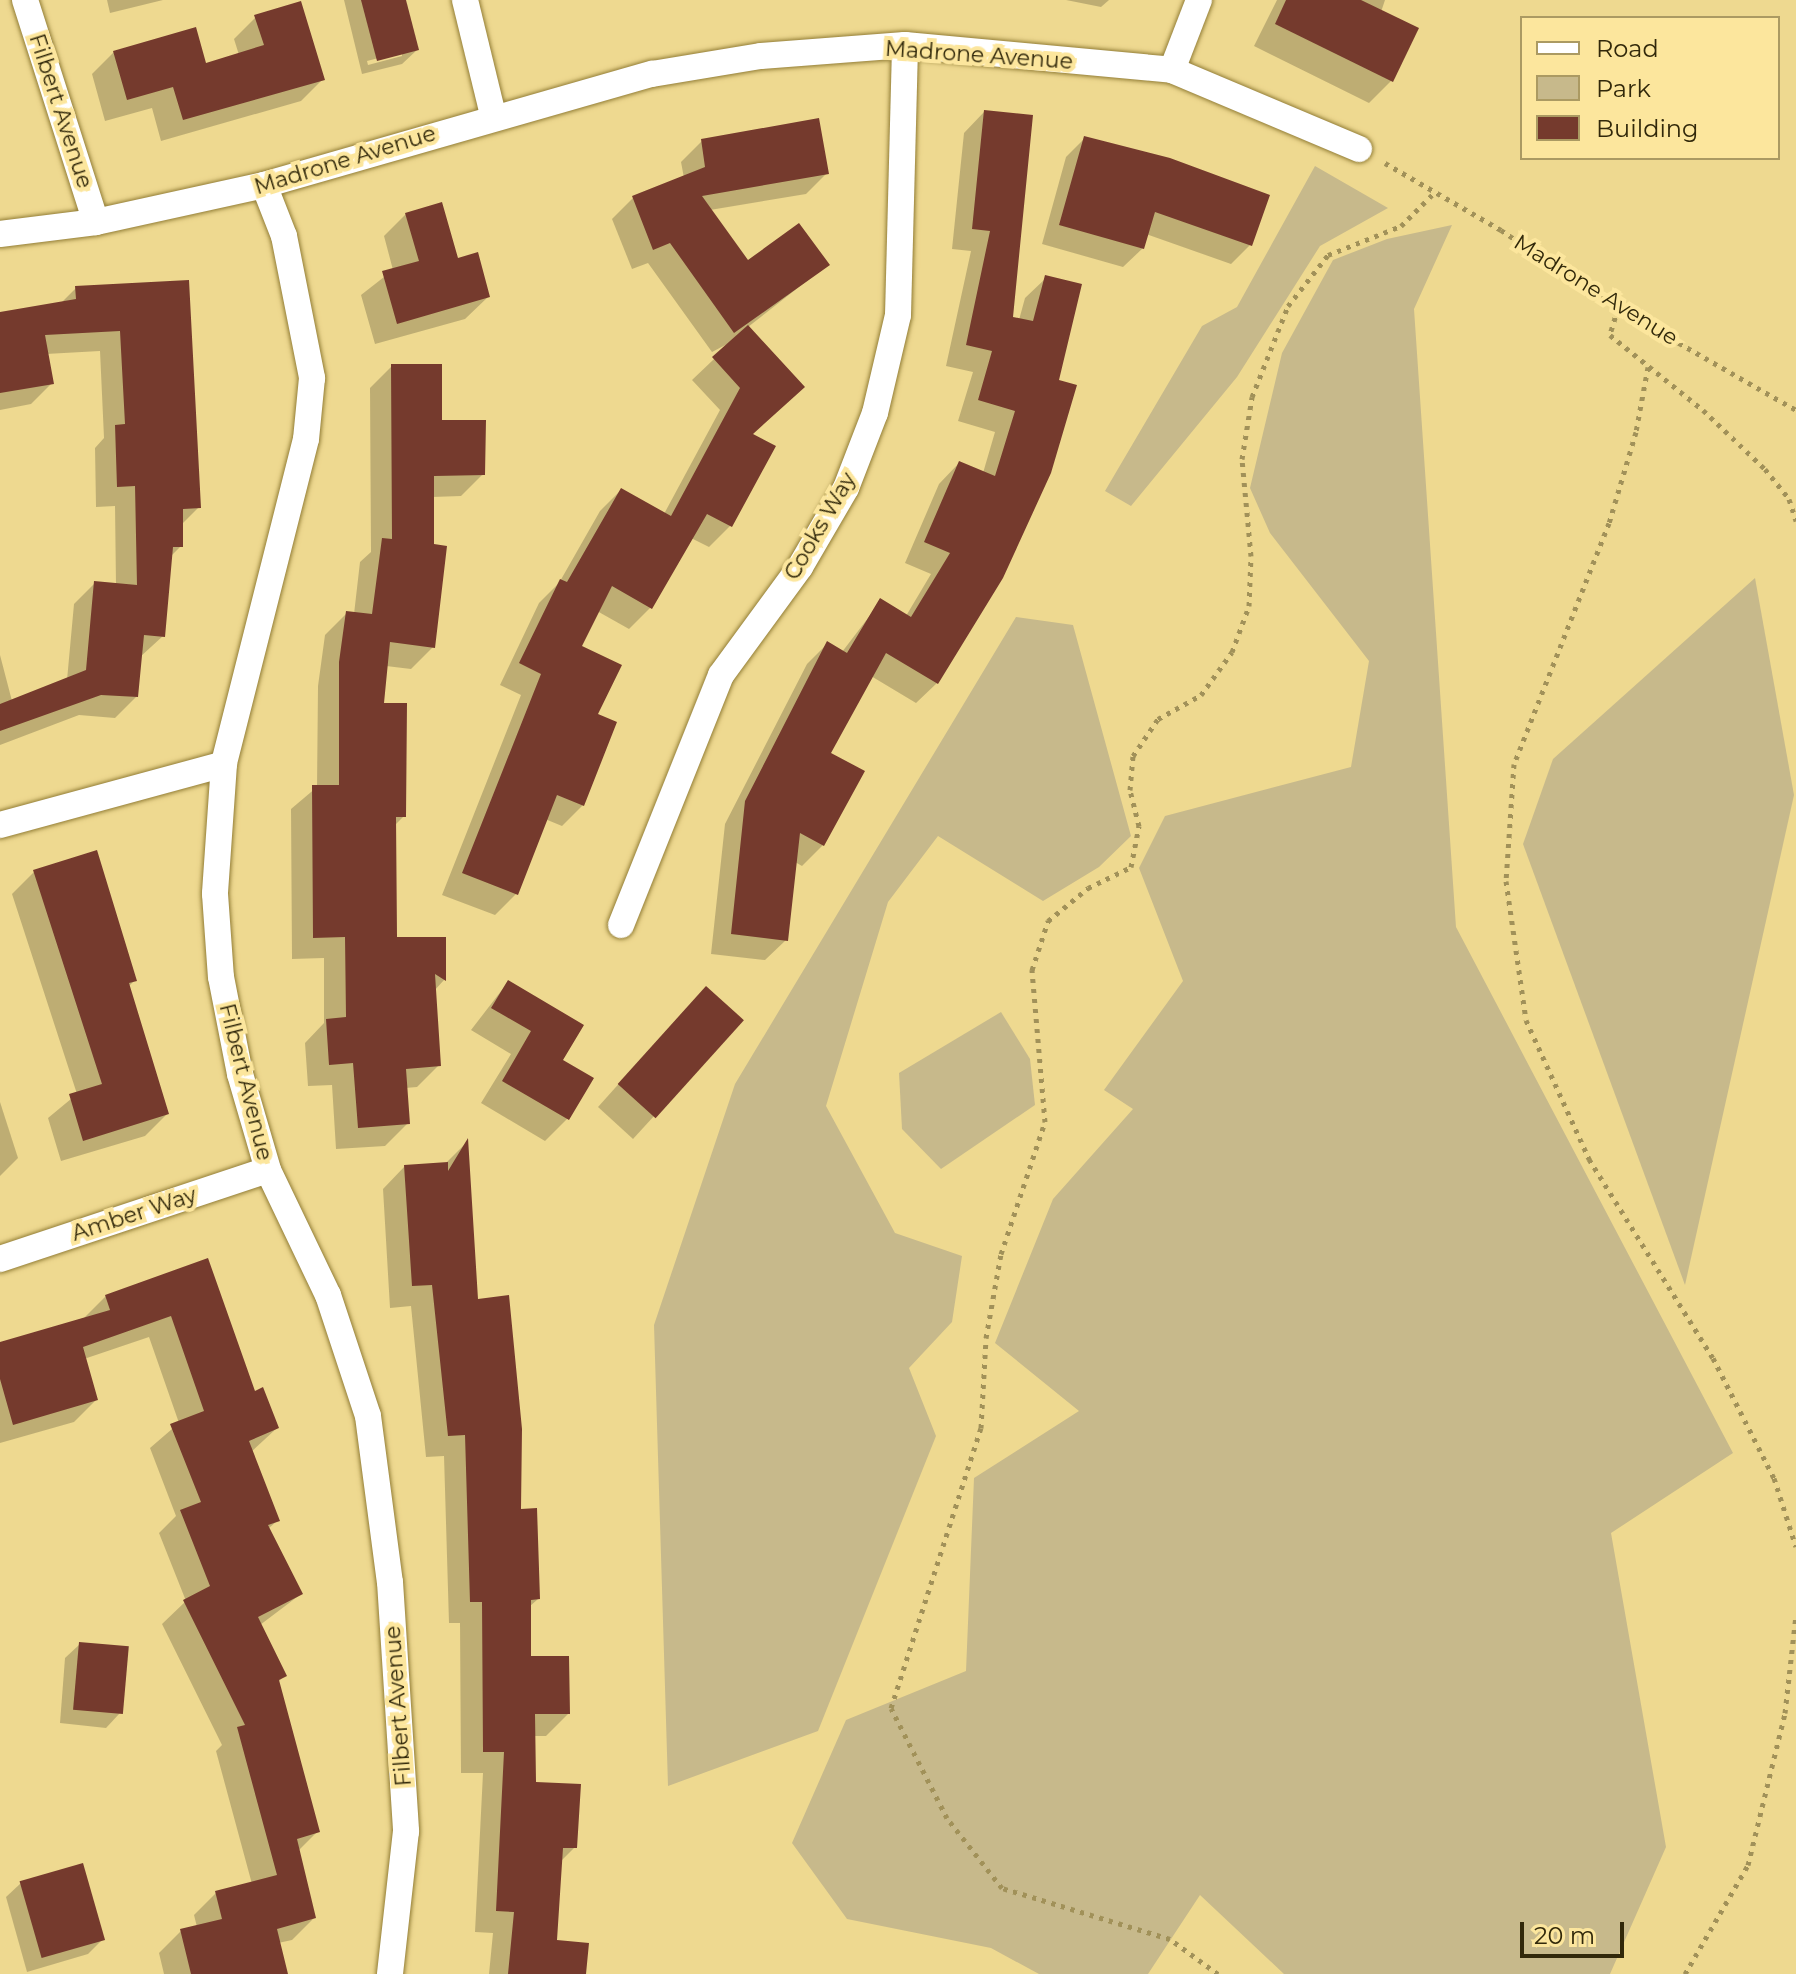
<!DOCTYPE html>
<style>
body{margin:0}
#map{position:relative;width:1796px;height:1974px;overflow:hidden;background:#eed990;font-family:Montserrat,sans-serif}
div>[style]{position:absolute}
.green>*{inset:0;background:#c7b98b}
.shadow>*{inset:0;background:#0003}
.building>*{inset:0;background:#753a2d;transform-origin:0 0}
.path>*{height:5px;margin-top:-2.5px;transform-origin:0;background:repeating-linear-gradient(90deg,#a19159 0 4px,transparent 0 10px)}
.roads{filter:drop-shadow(0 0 2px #937e37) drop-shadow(0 0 2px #937e37)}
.street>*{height:26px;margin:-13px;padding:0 13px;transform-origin:13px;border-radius:13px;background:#fff}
span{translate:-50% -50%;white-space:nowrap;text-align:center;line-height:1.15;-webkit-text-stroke:8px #fce69d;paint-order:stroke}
.street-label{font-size:22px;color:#31280a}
.legend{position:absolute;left:1520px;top:16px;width:260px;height:144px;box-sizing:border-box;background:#fce69d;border:2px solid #ab9a62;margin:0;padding:10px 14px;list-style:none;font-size:24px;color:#31280a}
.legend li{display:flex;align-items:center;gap:16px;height:40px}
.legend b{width:40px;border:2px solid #ab9a62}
.scale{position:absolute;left:1520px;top:1922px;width:104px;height:36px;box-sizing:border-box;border:4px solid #31280a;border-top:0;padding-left:10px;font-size:24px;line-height:28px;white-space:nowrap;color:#31280a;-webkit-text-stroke:6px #fce69d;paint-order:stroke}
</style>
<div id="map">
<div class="green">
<div style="clip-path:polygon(1315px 166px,1388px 208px,1320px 246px,1237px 377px,1131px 506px,1105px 491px,1202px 326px,1237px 307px)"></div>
<div style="clip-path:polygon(1452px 225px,1414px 309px,1456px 927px,1733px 1453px,1611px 1533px,1666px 1847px,1610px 1974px,1284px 1974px,1200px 1895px,1148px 1974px,1039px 1974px,991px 1948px,847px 1919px,792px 1843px,846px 1720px,966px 1671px,974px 1478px,1079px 1411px,995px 1343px,1053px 1199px,1133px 1109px,1104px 1090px,1183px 981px,1139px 868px,1165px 816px,1351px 767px,1369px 661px,1270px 533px,1250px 488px,1282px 353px,1333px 260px,1387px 239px)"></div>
<div style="clip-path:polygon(1755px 578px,1794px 795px,1685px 1285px,1523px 844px,1553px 759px)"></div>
<div style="clip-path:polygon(1016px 617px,1073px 625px,1131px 836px,1099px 867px,1043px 901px,938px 836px,888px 902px,826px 1106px,895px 1233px,962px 1256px,952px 1322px,909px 1368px,936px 1436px,818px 1731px,668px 1786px,654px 1325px,735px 1084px)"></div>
<div style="clip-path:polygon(1001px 1012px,1030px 1059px,1035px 1105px,941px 1169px,902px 1129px,899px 1073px)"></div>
</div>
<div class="shadow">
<div style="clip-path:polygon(107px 0,163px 0,110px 13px)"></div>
<div style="clip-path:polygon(evenodd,344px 0,404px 0,417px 50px,402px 64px,362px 74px,344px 0,402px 52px,402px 56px,368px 65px,367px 61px,402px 52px)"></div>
<div style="clip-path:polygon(1066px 0,1109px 0,1101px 7px)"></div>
<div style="clip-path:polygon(1277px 0,1385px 0,1381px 12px,1391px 81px,1369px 103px,1254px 46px)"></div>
<div style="clip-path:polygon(256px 17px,323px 79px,301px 101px,161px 141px,152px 108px,105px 121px,92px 74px,114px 52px,205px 66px,239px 55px,234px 39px)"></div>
<div style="clip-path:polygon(984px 112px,1010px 319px,1019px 320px,1025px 298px,1046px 278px,1080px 285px,937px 683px,916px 703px,871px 676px,828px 753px,823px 845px,802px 866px,795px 862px,786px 940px,765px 960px,711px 954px,725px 824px,807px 664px,827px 644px,842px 652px,881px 601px,906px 616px,931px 574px,905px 563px,939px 484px,959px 463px,983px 473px,995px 432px,958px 421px,973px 372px,946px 366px,971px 251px,952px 249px,964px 133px)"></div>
<div style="clip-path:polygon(1085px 138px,1250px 245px,1231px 264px,1146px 234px,1143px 248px,1123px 267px,1042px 244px,1066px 157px)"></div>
<div style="clip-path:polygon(702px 141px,827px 173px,806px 194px,710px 210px,747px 262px,827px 265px,748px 327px,751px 435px,730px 526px,709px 547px,691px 538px,650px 608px,629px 629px,597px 611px,580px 647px,595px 715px,583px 805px,562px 826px,545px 819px,516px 894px,495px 915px,442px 895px,521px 695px,500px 685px,539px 603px,559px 583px,600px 511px,621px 490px,664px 514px,720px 410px,692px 380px,733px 341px,712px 352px,648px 263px,632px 269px,612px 219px,633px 198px,684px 178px,681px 162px)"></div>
<div style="clip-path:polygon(406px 214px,488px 297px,465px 319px,375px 344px,361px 295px,393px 270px,384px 236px)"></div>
<div style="clip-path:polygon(188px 282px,199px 507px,181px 525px,181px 546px,170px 557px,163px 636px,140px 657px,136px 697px,115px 718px,79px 715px,0 745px,0 655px,12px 701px,67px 680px,74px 604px,95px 583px,116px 585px,115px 506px,96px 507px,95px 448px,104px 438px,100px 351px,46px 354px,52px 383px,31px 404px,0 410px,0 314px,61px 303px,76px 288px)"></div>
<div style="clip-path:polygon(392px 366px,483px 474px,461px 496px,432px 497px,433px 647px,411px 669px,386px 666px,381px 705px,404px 816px,394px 826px,395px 939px,444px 939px,444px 980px,434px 991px,439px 1065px,417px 1087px,405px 1088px,407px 1124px,385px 1146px,336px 1149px,332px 1085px,308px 1086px,305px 1043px,324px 1023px,324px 958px,292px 959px,291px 809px,317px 787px,318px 686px,325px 635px,347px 613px,354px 614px,360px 562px,371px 552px,370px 388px)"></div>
<div style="clip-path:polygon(34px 872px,135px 980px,128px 987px,167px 1114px,145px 1136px,61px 1161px,48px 1118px,77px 1094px,12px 894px)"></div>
<div style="clip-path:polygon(508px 982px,560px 1061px,591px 1079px,567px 1119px,545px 1141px,481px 1103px,511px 1054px,471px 1030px)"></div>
<div style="clip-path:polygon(684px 1011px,741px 1021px,633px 1139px,598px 1107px)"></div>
<div style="clip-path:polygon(0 1102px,18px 1158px,0 1176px)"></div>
<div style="clip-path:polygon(466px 1143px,476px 1301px,538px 1599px,529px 1607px,529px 1658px,568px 1714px,546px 1736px,533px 1736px,534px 1784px,575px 1847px,560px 1862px,555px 1942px,584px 1974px,489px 1974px,493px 1933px,475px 1932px,483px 1773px,461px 1773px,460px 1623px,449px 1623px,444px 1456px,426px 1457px,411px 1306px,390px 1308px,383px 1189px,405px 1166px,445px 1164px)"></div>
<div style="clip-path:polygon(207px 1260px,253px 1393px,277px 1428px,251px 1452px,278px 1520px,268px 1529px,301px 1594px,260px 1625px,285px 1675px,277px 1683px,317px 1832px,298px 1851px,314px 1918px,292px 1940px,278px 1943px,286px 1974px,164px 1974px,159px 1953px,181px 1931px,197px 1927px,194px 1915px,216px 1893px,252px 1884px,216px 1751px,222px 1745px,162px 1624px,186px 1601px,159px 1533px,176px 1516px,150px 1448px,179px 1423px,149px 1337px,84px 1359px,96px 1400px,74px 1422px,0 1443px,0 1344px,84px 1318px,106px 1296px)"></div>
<div style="clip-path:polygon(80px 1644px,120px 1713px,106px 1728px,60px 1723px,65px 1658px)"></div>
<div style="clip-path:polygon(21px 1883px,103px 1939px,88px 1954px,27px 1972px,6px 1897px)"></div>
</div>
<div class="building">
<div style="clip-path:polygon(361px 0,406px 0,419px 50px,377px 61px)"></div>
<div style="clip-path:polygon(1286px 0,1361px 0,1419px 28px,1393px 82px,1275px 24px)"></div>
<div style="clip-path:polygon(301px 1px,325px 80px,183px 120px,173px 87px,127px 100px,113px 51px,196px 27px,206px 63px,264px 45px,254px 15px)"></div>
<div style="clip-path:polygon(984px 110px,1033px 115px,1013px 317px,1033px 321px,1045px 275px,1082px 284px,1059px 380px,1077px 385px,1051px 473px,1003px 578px,938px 684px,886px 653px,831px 753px,865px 771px,824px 846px,800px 833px,788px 941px,731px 934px,745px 801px,827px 641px,847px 653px,880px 598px,911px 617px,950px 553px,924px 542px,959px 461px,995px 476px,1015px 411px,978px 400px,992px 351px,966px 345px,990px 231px,972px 229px)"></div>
<div style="clip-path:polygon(819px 118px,829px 174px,702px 196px,748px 260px,799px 223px,830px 265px,734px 333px,670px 243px,653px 250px,632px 196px,705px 167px,701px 139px)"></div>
<div style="clip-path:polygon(1084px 136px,1170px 158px,1270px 195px,1252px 246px,1155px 212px,1144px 249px,1059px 225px)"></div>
<div style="clip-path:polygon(442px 202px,458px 258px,478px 252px,490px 297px,397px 324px,382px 271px,419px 261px,405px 213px)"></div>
<div style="clip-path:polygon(189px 280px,201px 508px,183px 509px,183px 547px,173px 547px,165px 637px,144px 635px,138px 697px,101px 695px,0 731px,0 704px,86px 670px,94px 581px,137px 585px,135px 486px,117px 487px,115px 425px,125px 424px,120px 331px,45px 335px,54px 384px,0 393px,0 312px,76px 299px,75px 286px)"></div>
<div style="clip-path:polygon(748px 325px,805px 387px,753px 434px,776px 446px,732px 527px,707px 514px,652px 609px,612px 586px,582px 646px,622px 665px,598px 714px,617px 722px,584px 806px,557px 795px,518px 895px,462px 873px,541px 674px,519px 663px,560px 579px,567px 582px,621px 488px,671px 516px,740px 388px,712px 357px)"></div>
<div style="clip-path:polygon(391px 364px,442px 364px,442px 420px,486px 420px,485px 475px,434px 476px,434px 544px,447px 546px,435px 648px,390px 642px,384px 703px,407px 703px,406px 817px,396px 817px,397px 937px,446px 937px,446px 981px,435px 974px,441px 1066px,406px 1069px,410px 1124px,358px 1128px,353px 1063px,329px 1065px,326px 1019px,346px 1017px,345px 937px,313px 938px,312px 785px,339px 785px,339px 662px,346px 611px,372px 614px,382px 538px,392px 539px)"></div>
<div style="clip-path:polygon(97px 850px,137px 981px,129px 983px,169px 1114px,83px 1141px,69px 1094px,102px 1084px,33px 870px)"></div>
<div style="clip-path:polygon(508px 980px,584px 1025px,563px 1060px,594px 1078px,569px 1120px,502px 1081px,531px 1031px,491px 1008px)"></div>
<div style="left:706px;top:986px;width:51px;height:132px;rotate:42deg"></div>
<div style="clip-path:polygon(468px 1138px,478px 1299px,509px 1295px,522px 1429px,521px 1509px,537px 1508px,540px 1599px,531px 1600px,531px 1656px,569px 1656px,570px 1714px,535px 1714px,536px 1782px,581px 1784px,577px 1848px,563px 1848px,557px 1940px,589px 1943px,586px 1974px,508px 1974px,514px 1912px,496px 1911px,504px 1752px,483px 1752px,482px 1602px,470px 1602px,465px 1435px,448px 1436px,432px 1285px,412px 1286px,404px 1165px,448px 1162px,448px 1171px)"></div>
<div style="clip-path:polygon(208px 1258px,255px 1391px,263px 1387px,279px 1428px,249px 1441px,280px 1521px,268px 1525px,303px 1594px,258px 1617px,287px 1676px,279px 1680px,320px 1832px,297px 1839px,316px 1918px,277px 1929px,288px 1974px,191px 1974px,180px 1929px,222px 1919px,215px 1891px,277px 1875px,237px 1727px,245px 1725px,183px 1600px,210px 1586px,180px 1510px,201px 1502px,170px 1424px,204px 1411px,171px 1316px,83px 1347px,98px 1400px,13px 1425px,0 1379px,0 1342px,110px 1310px,105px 1295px)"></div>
<div style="left:79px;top:1642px;width:50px;height:68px;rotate:5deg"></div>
<div style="left:83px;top:1863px;width:80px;height:66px;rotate:74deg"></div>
</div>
<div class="path">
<div style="left:1385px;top:163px;width:134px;rotate:30deg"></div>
<div style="left:1501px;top:230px;width:141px;rotate:33.7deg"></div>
<div style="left:1618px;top:308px;width:205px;rotate:29.8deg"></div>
<div style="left:1618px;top:308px;width:28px;rotate:107deg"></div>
<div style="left:1610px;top:335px;width:119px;rotate:38.9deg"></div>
<div style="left:1703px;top:410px;width:86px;rotate:43.6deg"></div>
<div style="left:1765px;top:469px;width:38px;rotate:51deg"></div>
<div style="left:1789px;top:499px;width:23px;rotate:72deg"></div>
<div style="left:1648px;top:367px;width:66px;rotate:100.5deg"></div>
<div style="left:1636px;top:432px;width:95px;rotate:106.5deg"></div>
<div style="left:1609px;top:523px;width:259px;rotate:111.5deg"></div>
<div style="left:1514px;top:764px;width:117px;rotate:93.9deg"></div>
<div style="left:1506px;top:881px;width:140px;rotate:81.8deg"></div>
<div style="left:1526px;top:1020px;width:153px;rotate:65.6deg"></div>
<div style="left:1589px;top:1159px;width:234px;rotate:58.1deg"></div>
<div style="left:1713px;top:1358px;width:135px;rotate:63.1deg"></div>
<div style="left:1774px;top:1478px;width:72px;rotate:72.3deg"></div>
<div style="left:1218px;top:1974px;width:59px;rotate:-143.9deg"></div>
<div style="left:1170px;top:1939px;width:176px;rotate:-163.1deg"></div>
<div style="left:1002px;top:1888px;width:89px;rotate:-128.2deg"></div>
<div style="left:947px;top:1818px;width:123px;rotate:-117deg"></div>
<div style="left:891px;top:1708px;width:294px;rotate:-72.2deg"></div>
<div style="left:981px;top:1428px;width:90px;rotate:-86.8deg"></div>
<div style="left:986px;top:1338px;width:85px;rotate:-79.9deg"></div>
<div style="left:1001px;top:1254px;width:139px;rotate:-71.6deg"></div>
<div style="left:1045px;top:1122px;width:153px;rotate:-94.9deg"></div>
<div style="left:1032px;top:970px;width:52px;rotate:-71.9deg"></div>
<div style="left:1048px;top:921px;width:52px;rotate:-39.5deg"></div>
<div style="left:1088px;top:888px;width:48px;rotate:-26deg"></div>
<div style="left:1131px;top:867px;width:42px;rotate:-79deg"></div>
<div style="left:1139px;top:826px;width:37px;rotate:-104deg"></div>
<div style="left:1130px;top:790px;width:34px;rotate:-85deg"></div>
<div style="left:1133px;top:756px;width:45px;rotate:-56deg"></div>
<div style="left:1158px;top:719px;width:49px;rotate:-29.2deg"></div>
<div style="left:1201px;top:695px;width:53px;rotate:-54.2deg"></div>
<div style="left:1232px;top:652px;width:49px;rotate:-69.7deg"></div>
<div style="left:1249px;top:606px;width:50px;rotate:-87.7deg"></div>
<div style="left:1251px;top:556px;width:97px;rotate:-95.3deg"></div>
<div style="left:1242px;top:459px;width:63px;rotate:-80.8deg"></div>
<div style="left:1252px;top:397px;width:98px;rotate:-68.4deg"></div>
<div style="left:1288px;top:306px;width:65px;rotate:-51.9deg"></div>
<div style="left:1328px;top:255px;width:79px;rotate:-21.7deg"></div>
<div style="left:1401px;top:226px;width:48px;rotate:-45deg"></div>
<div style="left:1685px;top:1974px;width:126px;rotate:-60deg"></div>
<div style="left:1748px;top:1865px;width:156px;rotate:-76.3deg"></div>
<div style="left:1785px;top:1713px;width:99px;rotate:-83.6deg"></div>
</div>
<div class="roads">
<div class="street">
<div style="left:25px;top:0;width:233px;rotate:72.3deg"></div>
<div style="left:465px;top:0;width:118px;rotate:76.3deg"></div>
<div style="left:1172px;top:70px;width:75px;rotate:-68.9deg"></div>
<div style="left:264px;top:185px;width:55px;rotate:68.6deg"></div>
<div style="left:284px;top:236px;width:145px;rotate:78.8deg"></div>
<div style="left:312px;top:378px;width:61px;rotate:95.6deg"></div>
<div style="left:306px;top:439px;width:335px;rotate:104.2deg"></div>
<div style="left:224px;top:764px;width:130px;rotate:94deg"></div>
<div style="left:215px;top:894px;width:83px;rotate:85.9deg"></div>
<div style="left:221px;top:977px;width:99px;rotate:78.9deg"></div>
<div style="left:240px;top:1074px;width:100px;rotate:73.7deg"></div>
<div style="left:268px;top:1170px;width:139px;rotate:64.4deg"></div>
<div style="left:328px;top:1295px;width:127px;rotate:71.7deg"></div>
<div style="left:368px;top:1416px;width:167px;rotate:82.5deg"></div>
<div style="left:390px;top:1582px;width:250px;rotate:86.3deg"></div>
<div style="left:406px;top:1831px;width:144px;rotate:96.4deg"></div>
<div style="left:0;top:234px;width:97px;rotate:-7.1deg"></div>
<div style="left:96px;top:222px;width:172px;rotate:-12.4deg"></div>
<div style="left:264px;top:185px;width:404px;rotate:-16deg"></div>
<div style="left:652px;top:74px;width:110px;rotate:-9.4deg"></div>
<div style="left:761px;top:56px;width:144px;rotate:-4.4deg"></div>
<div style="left:905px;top:45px;width:268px;rotate:5.3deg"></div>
<div style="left:1172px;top:70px;width:203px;rotate:22.9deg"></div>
<div style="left:0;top:825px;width:232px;rotate:-15.2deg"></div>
<div style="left:621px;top:925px;width:269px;rotate:-68.2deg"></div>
<div style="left:721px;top:675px;width:134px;rotate:-53.8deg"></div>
<div style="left:800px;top:567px;width:91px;rotate:-59.8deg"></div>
<div style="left:846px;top:488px;width:80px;rotate:-68.9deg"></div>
<div style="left:875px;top:413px;width:101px;rotate:-76.8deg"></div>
<div style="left:898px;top:315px;width:270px;rotate:-88.5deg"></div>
<div style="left:0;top:1259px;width:282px;rotate:-18.4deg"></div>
</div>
</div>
<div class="street-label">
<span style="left:979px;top:55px;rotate:4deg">Madrone Avenue</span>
<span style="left:61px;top:111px;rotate:72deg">Filbert Avenue</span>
<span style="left:345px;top:160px;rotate:-17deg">Madrone Avenue</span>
<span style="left:1596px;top:290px;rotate:32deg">Madrone Avenue</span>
<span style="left:820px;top:526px;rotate:-60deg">Cooks Way</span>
<span style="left:246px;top:1082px;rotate:76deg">Filbert Avenue</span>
<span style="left:134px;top:1214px;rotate:-18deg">Amber Way</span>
<span style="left:398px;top:1706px;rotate:-94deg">Filbert Avenue</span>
</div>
<ul class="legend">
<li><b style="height:10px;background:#fff"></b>Road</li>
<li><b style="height:22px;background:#c7b98b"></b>Park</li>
<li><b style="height:22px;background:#753a2d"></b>Building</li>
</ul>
<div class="scale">20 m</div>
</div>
